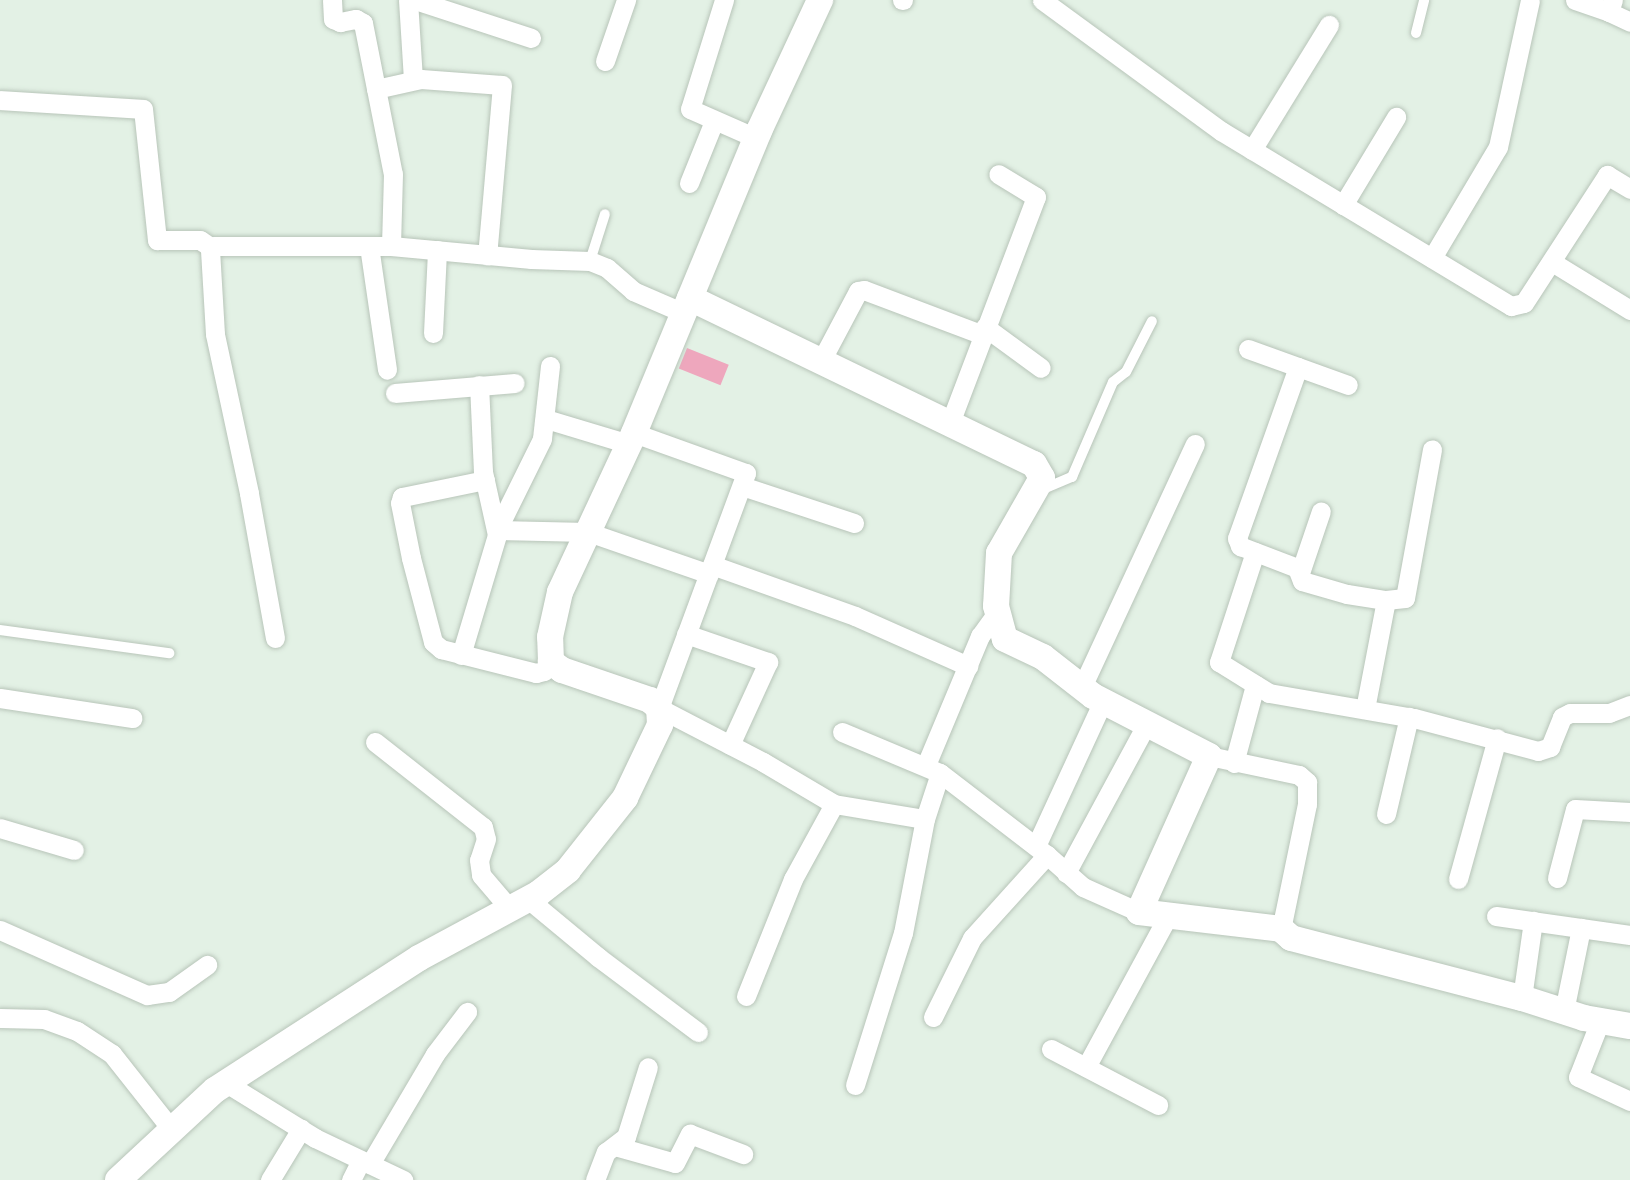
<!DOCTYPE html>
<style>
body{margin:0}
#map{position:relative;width:1630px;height:1180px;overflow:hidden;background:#e3f1e5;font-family:"Times New Roman",serif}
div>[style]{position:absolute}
.building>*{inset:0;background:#eea7bd;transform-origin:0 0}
.roads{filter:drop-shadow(0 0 2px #b8c5b9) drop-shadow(0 0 2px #b8c5b9)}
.lane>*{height:10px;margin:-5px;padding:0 5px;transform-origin:5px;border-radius:5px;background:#fff}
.street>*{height:19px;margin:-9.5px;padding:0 9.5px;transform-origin:9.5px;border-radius:9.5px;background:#fff}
.secondary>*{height:26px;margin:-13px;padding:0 13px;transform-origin:13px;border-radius:13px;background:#fff}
span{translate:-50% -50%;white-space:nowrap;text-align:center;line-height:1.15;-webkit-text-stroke:5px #e3f1e5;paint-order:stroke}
</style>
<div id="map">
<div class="building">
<div style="left:687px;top:348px;width:45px;height:22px;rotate:22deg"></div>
</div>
<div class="roads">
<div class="lane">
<div style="left:1416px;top:33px;width:34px;rotate:-76deg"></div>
<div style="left:590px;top:261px;width:49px;rotate:-72.3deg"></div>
<div style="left:1041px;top:490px;width:34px;rotate:-23deg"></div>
<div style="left:1072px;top:477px;width:103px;rotate:-66.7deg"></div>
<div style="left:1113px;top:382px;width:16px;rotate:-38deg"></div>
<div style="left:1126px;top:372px;width:57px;rotate:-63deg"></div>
<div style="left:0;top:630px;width:171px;rotate:7.8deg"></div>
</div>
<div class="street">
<div style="left:332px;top:0;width:19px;rotate:87deg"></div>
<div style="left:333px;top:19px;width:8px;rotate:23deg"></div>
<div style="left:340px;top:22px;width:16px;rotate:-11deg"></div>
<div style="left:356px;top:19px;width:8px;rotate:30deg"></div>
<div style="left:363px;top:23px;width:154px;rotate:78.8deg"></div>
<div style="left:393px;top:174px;width:72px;rotate:91.6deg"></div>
<div style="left:408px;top:0;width:80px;rotate:86.4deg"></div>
<div style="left:415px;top:0;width:122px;rotate:18.1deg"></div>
<div style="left:724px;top:0;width:114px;rotate:107.3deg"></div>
<div style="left:690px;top:109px;width:72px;rotate:23.7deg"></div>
<div style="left:902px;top:0;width:1px"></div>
<div style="left:1042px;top:0;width:222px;rotate:36.2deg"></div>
<div style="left:1221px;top:131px;width:339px;rotate:31.1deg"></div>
<div style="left:1511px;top:306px;width:13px;rotate:-13deg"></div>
<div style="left:1524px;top:303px;width:153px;rotate:-57deg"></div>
<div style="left:1607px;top:175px;width:27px;rotate:31deg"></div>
<div style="left:1575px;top:0;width:36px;rotate:19deg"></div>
<div style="left:1609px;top:12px;width:13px;rotate:-72deg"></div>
<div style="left:1609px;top:12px;width:23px;rotate:25deg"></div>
<div style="left:605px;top:61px;width:65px;rotate:-71deg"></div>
<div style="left:376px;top:89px;width:46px;rotate:-12.5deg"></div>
<div style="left:421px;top:79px;width:81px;rotate:4.2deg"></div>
<div style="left:502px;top:85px;width:171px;rotate:95deg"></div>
<div style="left:0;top:100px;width:143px;rotate:3.6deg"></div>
<div style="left:143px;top:109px;width:132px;rotate:83.9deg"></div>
<div style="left:157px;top:240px;width:43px"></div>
<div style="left:200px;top:240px;width:14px;rotate:34deg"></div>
<div style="left:1252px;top:150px;width:147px;rotate:-58.4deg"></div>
<div style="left:689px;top:183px;width:67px;rotate:-68deg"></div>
<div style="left:1343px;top:205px;width:103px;rotate:-58.9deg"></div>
<div style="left:369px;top:246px;width:125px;rotate:81.7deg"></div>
<div style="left:1432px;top:258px;width:129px;rotate:-59.3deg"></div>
<div style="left:1498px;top:147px;width:150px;rotate:-77.7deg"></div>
<div style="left:1552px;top:262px;width:92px;rotate:31.6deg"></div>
<div style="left:985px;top:327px;width:69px;rotate:36.2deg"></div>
<div style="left:433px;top:333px;width:83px;rotate:-87.2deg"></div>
<div style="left:1248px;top:349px;width:106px;rotate:19.8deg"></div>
<div style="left:821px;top:361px;width:79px;rotate:-62.1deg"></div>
<div style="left:858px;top:291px;width:6px;rotate:-9deg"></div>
<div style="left:864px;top:290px;width:127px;rotate:20.7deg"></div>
<div style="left:550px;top:366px;width:73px;rotate:96.3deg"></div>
<div style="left:542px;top:439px;width:102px;rotate:116.3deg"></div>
<div style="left:497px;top:530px;width:91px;rotate:1.3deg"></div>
<div style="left:588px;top:532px;width:128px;rotate:19.1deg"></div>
<div style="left:1298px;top:367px;width:182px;rotate:109.6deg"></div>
<div style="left:1237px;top:538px;width:9px;rotate:69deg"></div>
<div style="left:1240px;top:546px;width:61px;rotate:21.1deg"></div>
<div style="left:1297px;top:568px;width:14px;rotate:69deg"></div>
<div style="left:1302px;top:581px;width:47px;rotate:16.1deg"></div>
<div style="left:1347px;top:594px;width:39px;rotate:9deg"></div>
<div style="left:1386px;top:600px;width:19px;rotate:-6deg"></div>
<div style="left:1405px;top:598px;width:151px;rotate:-79.7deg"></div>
<div style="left:395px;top:393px;width:120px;rotate:-4.8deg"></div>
<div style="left:546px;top:419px;width:87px;rotate:16.8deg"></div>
<div style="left:950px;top:423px;width:242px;rotate:-69.2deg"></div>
<div style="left:1036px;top:197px;width:44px;rotate:-148.8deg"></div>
<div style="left:634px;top:433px;width:119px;rotate:19.7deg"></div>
<div style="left:746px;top:473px;width:251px;rotate:110.3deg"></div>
<div style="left:659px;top:708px;width:117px;rotate:27.4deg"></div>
<div style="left:763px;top:762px;width:82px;rotate:30.6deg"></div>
<div style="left:834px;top:804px;width:92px;rotate:9.4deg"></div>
<div style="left:485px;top:480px;width:85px;rotate:168.4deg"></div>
<div style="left:402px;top:497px;width:6px;rotate:108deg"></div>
<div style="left:400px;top:503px;width:56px;rotate:78.7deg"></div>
<div style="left:411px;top:558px;width:87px;rotate:75.3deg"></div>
<div style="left:433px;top:642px;width:11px;rotate:41deg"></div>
<div style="left:441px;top:649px;width:98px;rotate:14.2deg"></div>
<div style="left:536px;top:673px;width:8px;rotate:-14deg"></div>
<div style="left:544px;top:671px;width:11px;rotate:-52deg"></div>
<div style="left:742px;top:486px;width:118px;rotate:18.3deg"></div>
<div style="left:1255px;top:552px;width:116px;rotate:108.1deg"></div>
<div style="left:1219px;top:662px;width:59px;rotate:31.8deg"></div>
<div style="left:1269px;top:693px;width:147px;rotate:9.8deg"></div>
<div style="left:1414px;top:718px;width:128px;rotate:14.9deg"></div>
<div style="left:1538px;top:751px;width:13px;rotate:-18deg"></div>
<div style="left:1550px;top:747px;width:32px;rotate:-68deg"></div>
<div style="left:1562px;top:717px;width:9px;rotate:-27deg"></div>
<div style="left:1570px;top:713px;width:39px"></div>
<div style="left:1609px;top:713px;width:22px;rotate:-21deg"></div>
<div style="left:712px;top:565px;width:152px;rotate:19.6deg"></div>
<div style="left:855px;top:616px;width:124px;rotate:23.9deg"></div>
<div style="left:1300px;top:573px;width:65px;rotate:-71.3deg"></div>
<div style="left:686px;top:634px;width:87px;rotate:18.9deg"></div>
<div style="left:768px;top:662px;width:91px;rotate:114.6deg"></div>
<div style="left:275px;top:638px;width:147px;rotate:-100.2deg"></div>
<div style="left:249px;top:493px;width:163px;rotate:-102.1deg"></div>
<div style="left:215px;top:334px;width:85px;rotate:-93.4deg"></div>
<div style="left:210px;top:249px;width:5px;rotate:-37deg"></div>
<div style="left:214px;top:246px;width:177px"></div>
<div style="left:391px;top:246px;width:141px;rotate:5.3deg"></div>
<div style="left:531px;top:259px;width:59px;rotate:1.9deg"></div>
<div style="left:590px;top:261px;width:18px;rotate:22deg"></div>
<div style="left:607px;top:268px;width:35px;rotate:41deg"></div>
<div style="left:633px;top:291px;width:56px;rotate:23.3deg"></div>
<div style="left:461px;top:655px;width:125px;rotate:-73.3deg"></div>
<div style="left:497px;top:535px;width:65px;rotate:-102.5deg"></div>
<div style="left:483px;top:472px;width:87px;rotate:-92.6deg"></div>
<div style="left:1082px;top:687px;width:268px;rotate:-65.1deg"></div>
<div style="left:0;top:698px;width:134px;rotate:8.6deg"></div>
<div style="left:1365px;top:709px;width:111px;rotate:-79.1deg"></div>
<div style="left:842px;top:732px;width:106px;rotate:22.7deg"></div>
<div style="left:940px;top:773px;width:135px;rotate:37.5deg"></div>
<div style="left:1047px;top:855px;width:48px;rotate:41.6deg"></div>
<div style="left:1083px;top:887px;width:61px;rotate:24.1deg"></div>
<div style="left:375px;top:742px;width:137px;rotate:38.2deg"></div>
<div style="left:483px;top:827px;width:12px;rotate:76deg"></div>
<div style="left:486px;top:839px;width:22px;rotate:108deg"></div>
<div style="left:479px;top:860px;width:15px;rotate:82deg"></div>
<div style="left:481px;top:875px;width:45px;rotate:49.5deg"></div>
<div style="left:1209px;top:756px;width:92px;rotate:11.9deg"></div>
<div style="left:1299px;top:775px;width:11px;rotate:41deg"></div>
<div style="left:1307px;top:782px;width:22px;rotate:90deg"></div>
<div style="left:1307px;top:804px;width:128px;rotate:101.7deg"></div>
<div style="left:1234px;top:763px;width:81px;rotate:-74.9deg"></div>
<div style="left:926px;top:765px;width:140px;rotate:-67.3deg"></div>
<div style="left:980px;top:636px;width:29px;rotate:-54deg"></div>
<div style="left:1386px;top:814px;width:100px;rotate:-76.7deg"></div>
<div style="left:0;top:828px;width:77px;rotate:16.6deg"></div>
<div style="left:1036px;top:846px;width:160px;rotate:-65.2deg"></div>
<div style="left:1066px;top:873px;width:170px;rotate:-61.6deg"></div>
<div style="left:1557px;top:878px;width:71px;rotate:-75.4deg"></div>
<div style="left:1575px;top:809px;width:55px;rotate:3.1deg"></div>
<div style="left:1458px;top:879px;width:146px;rotate:-74.5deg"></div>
<div style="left:528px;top:899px;width:91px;rotate:39.6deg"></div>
<div style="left:598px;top:957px;width:125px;rotate:36.9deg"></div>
<div style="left:1496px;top:916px;width:135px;rotate:8.1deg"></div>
<div style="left:0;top:930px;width:161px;rotate:23.9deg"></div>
<div style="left:147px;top:995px;width:22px;rotate:-8deg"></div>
<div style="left:169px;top:992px;width:47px;rotate:-35.4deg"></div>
<div style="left:746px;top:996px;width:126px;rotate:-68.1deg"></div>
<div style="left:793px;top:879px;width:85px;rotate:-61.3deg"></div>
<div style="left:1522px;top:998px;width:78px;rotate:-81.9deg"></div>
<div style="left:1564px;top:1011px;width:85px;rotate:-78.4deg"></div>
<div style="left:933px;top:1017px;width:88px;rotate:-63.7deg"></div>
<div style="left:972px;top:938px;width:112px;rotate:-47.9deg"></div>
<div style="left:0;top:1018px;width:44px;rotate:1.3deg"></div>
<div style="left:44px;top:1019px;width:35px;rotate:20deg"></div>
<div style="left:77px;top:1031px;width:42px;rotate:33.3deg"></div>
<div style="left:112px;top:1054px;width:97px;rotate:51.7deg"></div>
<div style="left:1600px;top:1021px;width:60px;rotate:111.4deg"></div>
<div style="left:1578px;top:1077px;width:57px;rotate:24.8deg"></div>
<div style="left:1051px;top:1049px;width:121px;rotate:27.6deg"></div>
<div style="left:1086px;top:1067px;width:172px;rotate:-61.5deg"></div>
<div style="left:226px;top:1083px;width:105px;rotate:31.7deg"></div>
<div style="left:315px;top:1138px;width:98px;rotate:25.5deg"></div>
<div style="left:855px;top:1085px;width:159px;rotate:-72.5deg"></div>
<div style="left:903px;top:933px;width:116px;rotate:-79.1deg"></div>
<div style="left:925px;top:819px;width:48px;rotate:-71.9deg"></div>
<div style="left:615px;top:1146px;width:62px;rotate:15.8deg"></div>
<div style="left:675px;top:1163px;width:33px;rotate:-63deg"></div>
<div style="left:690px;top:1134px;width:57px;rotate:20.7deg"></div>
<div style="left:370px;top:1164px;width:128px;rotate:-59.4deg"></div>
<div style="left:435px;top:1054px;width:53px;rotate:-52.7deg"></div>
<div style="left:270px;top:1180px;width:60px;rotate:-58.7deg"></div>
<div style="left:351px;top:1180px;width:22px;rotate:-63deg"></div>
<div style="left:595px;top:1180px;width:30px;rotate:-69deg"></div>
<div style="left:606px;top:1152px;width:25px;rotate:-37deg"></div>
<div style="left:626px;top:1137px;width:73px;rotate:-72.6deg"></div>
</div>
<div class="secondary">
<div style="left:690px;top:298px;width:382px;rotate:25.8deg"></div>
<div style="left:1034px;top:464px;width:16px;rotate:60deg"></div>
<div style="left:1042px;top:478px;width:86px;rotate:119.8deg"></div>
<div style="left:999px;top:553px;width:53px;rotate:93.2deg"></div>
<div style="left:996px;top:606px;width:34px;rotate:75deg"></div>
<div style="left:1005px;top:639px;width:42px;rotate:25.3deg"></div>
<div style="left:1043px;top:657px;width:63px;rotate:38deg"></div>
<div style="left:1093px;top:696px;width:131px;rotate:27.3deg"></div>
<div style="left:1209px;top:756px;width:171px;rotate:114.2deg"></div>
<div style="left:1139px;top:912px;width:143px;rotate:6.8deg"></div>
<div style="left:1281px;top:929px;width:13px;rotate:42deg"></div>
<div style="left:1291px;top:938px;width:239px;rotate:14.6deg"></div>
<div style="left:1522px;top:998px;width:65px;rotate:17.9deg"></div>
<div style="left:1584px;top:1018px;width:47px;rotate:9.9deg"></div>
<div style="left:118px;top:1180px;width:132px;rotate:-42.9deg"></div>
<div style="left:215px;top:1090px;width:243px;rotate:-32.9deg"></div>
<div style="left:419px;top:958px;width:136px;rotate:-28.4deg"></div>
<div style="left:539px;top:893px;width:37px;rotate:-38deg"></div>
<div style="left:568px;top:870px;width:92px;rotate:-51.6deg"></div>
<div style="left:625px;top:798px;width:81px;rotate:-64.4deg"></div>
<div style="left:660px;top:725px;width:17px;rotate:-93deg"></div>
<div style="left:659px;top:708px;width:12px;rotate:-138deg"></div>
<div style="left:650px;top:700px;width:93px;rotate:-161.2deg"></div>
<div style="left:562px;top:670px;width:14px;rotate:-144deg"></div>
<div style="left:551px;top:662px;width:25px;rotate:-92deg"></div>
<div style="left:550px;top:637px;width:46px;rotate:-77.5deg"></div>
<div style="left:560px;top:592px;width:175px;rotate:-65deg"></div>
<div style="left:634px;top:433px;width:327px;rotate:-67.5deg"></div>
<div style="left:759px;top:131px;width:145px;rotate:-65deg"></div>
</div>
</div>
</div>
